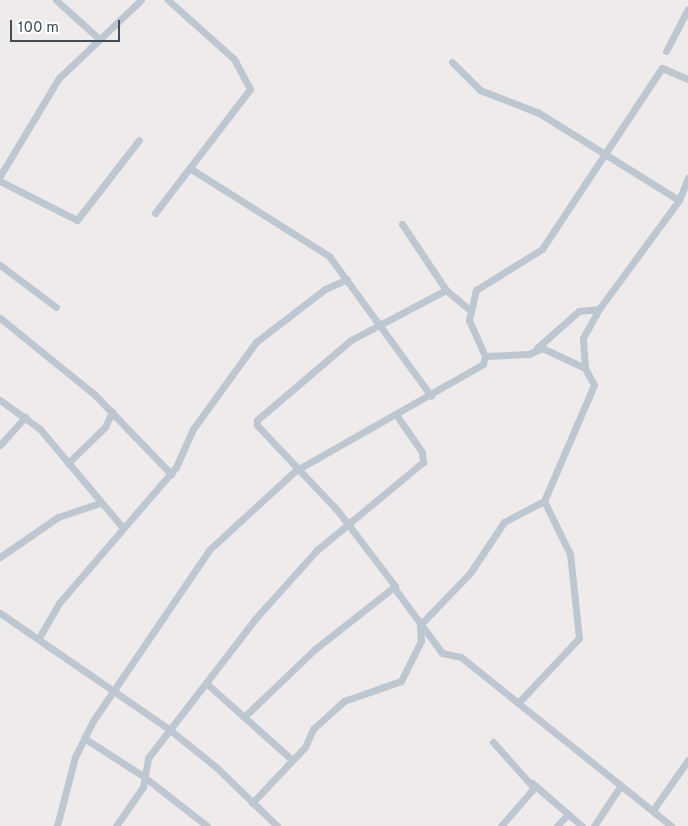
<!DOCTYPE html>
<style>
body{margin:0}
#map{position:relative;width:688px;height:826px;overflow:hidden;background:#efebeb;font-family:Overpass,sans-serif}
div>[style]{position:absolute}
.minor>*{height:7px;margin:-3.5px;padding:0 3.5px;transform-origin:3.5px;border-radius:3.5px;background:#bdc7d2}
span{translate:-50% -50%;white-space:nowrap;text-align:center;line-height:1.15;-webkit-text-stroke:4px #fff;paint-order:stroke}
.scale{position:absolute;left:10px;top:20px;width:110px;height:22px;box-sizing:border-box;border:2px solid #424d5a;border-top:0;padding-left:6px;font-size:15px;line-height:18px;white-space:nowrap;color:#424d5a;-webkit-text-stroke:4px #fff;paint-order:stroke}
</style>
<div id="map">
<div class="minor">
<div style="left:56px;top:0;width:57px;rotate:42.1deg"></div>
<div style="left:666px;top:51px;width:47px;rotate:-62.4deg"></div>
<div style="left:452px;top:62px;width:40px;rotate:45deg"></div>
<div style="left:480px;top:90px;width:63px;rotate:21.3deg"></div>
<div style="left:539px;top:113px;width:165px;rotate:31.9deg"></div>
<div style="left:191px;top:169px;width:163px;rotate:32.2deg"></div>
<div style="left:329px;top:256px;width:173px;rotate:53.9deg"></div>
<div style="left:0;top:176px;width:114px;rotate:-59deg"></div>
<div style="left:59px;top:78px;width:113px;rotate:-43.6deg"></div>
<div style="left:0;top:181px;width:86px;rotate:26.9deg"></div>
<div style="left:77px;top:220px;width:101px;rotate:-52.2deg"></div>
<div style="left:155px;top:213px;width:156px;rotate:-52.5deg"></div>
<div style="left:250px;top:89px;width:34px;rotate:-118deg"></div>
<div style="left:234px;top:59px;width:89px;rotate:-138.2deg"></div>
<div style="left:402px;top:224px;width:79px;rotate:56.3deg"></div>
<div style="left:446px;top:290px;width:31px;rotate:40deg"></div>
<div style="left:0;top:265px;width:70px;rotate:36.9deg"></div>
<div style="left:0;top:318px;width:122px;rotate:39deg"></div>
<div style="left:95px;top:395px;width:110px;rotate:46.1deg"></div>
<div style="left:537px;top:348px;width:56px;rotate:-41.4deg"></div>
<div style="left:579px;top:311px;width:20px;rotate:-6deg"></div>
<div style="left:485px;top:356px;width:44px;rotate:-2.6deg"></div>
<div style="left:529px;top:354px;width:14px;rotate:-25deg"></div>
<div style="left:542px;top:348px;width:47px;rotate:24.9deg"></div>
<div style="left:0;top:400px;width:49px;rotate:35.9deg"></div>
<div style="left:40px;top:429px;width:129px;rotate:50deg"></div>
<div style="left:0;top:445px;width:38px;rotate:-48deg"></div>
<div style="left:68px;top:463px;width:52px;rotate:-44.2deg"></div>
<div style="left:105px;top:427px;width:17px;rotate:-65deg"></div>
<div style="left:0;top:557px;width:70px;rotate:-34.6deg"></div>
<div style="left:58px;top:517px;width:44px;rotate:-18.4deg"></div>
<div style="left:395px;top:589px;width:79px;rotate:53.7deg"></div>
<div style="left:442px;top:653px;width:19px;rotate:12deg"></div>
<div style="left:461px;top:657px;width:270px;rotate:38.8deg"></div>
<div style="left:0;top:613px;width:206px;rotate:34.5deg"></div>
<div style="left:170px;top:730px;width:59px;rotate:38.8deg"></div>
<div style="left:216px;top:767px;width:85px;rotate:44deg"></div>
<div style="left:40px;top:636px;width:39px;rotate:-60deg"></div>
<div style="left:60px;top:602px;width:178px;rotate:-49.3deg"></div>
<div style="left:176px;top:467px;width:42px;rotate:-65.9deg"></div>
<div style="left:193px;top:429px;width:107px;rotate:-54.1deg"></div>
<div style="left:256px;top:342px;width:87px;rotate:-37.5deg"></div>
<div style="left:325px;top:289px;width:24px;rotate:-24deg"></div>
<div style="left:206px;top:683px;width:115px;rotate:41.8deg"></div>
<div style="left:518px;top:703px;width:89px;rotate:-46.8deg"></div>
<div style="left:579px;top:638px;width:84px;rotate:-96.1deg"></div>
<div style="left:570px;top:554px;width:59px;rotate:-116.1deg"></div>
<div style="left:544px;top:501px;width:126px;rotate:-66.7deg"></div>
<div style="left:594px;top:385px;width:19px;rotate:-118deg"></div>
<div style="left:585px;top:368px;width:30px;rotate:-94deg"></div>
<div style="left:583px;top:338px;width:33px;rotate:-61deg"></div>
<div style="left:599px;top:309px;width:135px;rotate:-53.7deg"></div>
<div style="left:679px;top:200px;width:24px;rotate:-68deg"></div>
<div style="left:244px;top:717px;width:98px;rotate:-43.8deg"></div>
<div style="left:315px;top:649px;width:102px;rotate:-38.2deg"></div>
<div style="left:395px;top:586px;width:96px;rotate:-127.3deg"></div>
<div style="left:337px;top:510px;width:117px;rotate:-133.3deg"></div>
<div style="left:257px;top:425px;width:5px;rotate:-90deg"></div>
<div style="left:257px;top:420px;width:123px;rotate:-40.4deg"></div>
<div style="left:351px;top:340px;width:107px;rotate:-27.8deg"></div>
<div style="left:84px;top:738px;width:70px;rotate:32.8deg"></div>
<div style="left:143px;top:776px;width:81px;rotate:38deg"></div>
<div style="left:493px;top:742px;width:62px;rotate:48.3deg"></div>
<div style="left:534px;top:788px;width:50px;rotate:131deg"></div>
<div style="left:532px;top:783px;width:66px;rotate:40.7deg"></div>
<div style="left:252px;top:803px;width:77px;rotate:-46.6deg"></div>
<div style="left:305px;top:747px;width:20px;rotate:-66deg"></div>
<div style="left:313px;top:729px;width:42px;rotate:-42.1deg"></div>
<div style="left:344px;top:701px;width:60px;rotate:-19.3deg"></div>
<div style="left:401px;top:681px;width:45px;rotate:-63.4deg"></div>
<div style="left:421px;top:641px;width:16px;rotate:-94deg"></div>
<div style="left:420px;top:625px;width:72px;rotate:-46.1deg"></div>
<div style="left:470px;top:573px;width:61px;rotate:-56.3deg"></div>
<div style="left:504px;top:522px;width:45px;rotate:-27.7deg"></div>
<div style="left:653px;top:810px;width:61px;rotate:-55deg"></div>
<div style="left:57px;top:826px;width:71px;rotate:-75.4deg"></div>
<div style="left:75px;top:757px;width:40px;rotate:-63.4deg"></div>
<div style="left:93px;top:721px;width:207px;rotate:-55.8deg"></div>
<div style="left:209px;top:550px;width:117px;rotate:-42.6deg"></div>
<div style="left:295px;top:471px;width:216px;rotate:-29.6deg"></div>
<div style="left:483px;top:364px;width:8px;rotate:-76deg"></div>
<div style="left:485px;top:356px;width:39px;rotate:-114deg"></div>
<div style="left:469px;top:320px;width:31px;rotate:-77deg"></div>
<div style="left:476px;top:290px;width:78px;rotate:-31.8deg"></div>
<div style="left:542px;top:249px;width:217px;rotate:-56.5deg"></div>
<div style="left:662px;top:68px;width:28px;rotate:23deg"></div>
<div style="left:116px;top:826px;width:47px;rotate:-55.3deg"></div>
<div style="left:143px;top:787px;width:29px;rotate:-80deg"></div>
<div style="left:148px;top:758px;width:175px;rotate:-52.4deg"></div>
<div style="left:255px;top:619px;width:93px;rotate:-48.1deg"></div>
<div style="left:317px;top:550px;width:138px;rotate:-39.7deg"></div>
<div style="left:423px;top:462px;width:10px;rotate:-96deg"></div>
<div style="left:422px;top:452px;width:44px;rotate:-124.8deg"></div>
<div style="left:557px;top:826px;width:15px;rotate:-48deg"></div>
<div style="left:594px;top:826px;width:49px;rotate:-56.6deg"></div>
</div>
<div class="scale">100 m</div>
</div>
